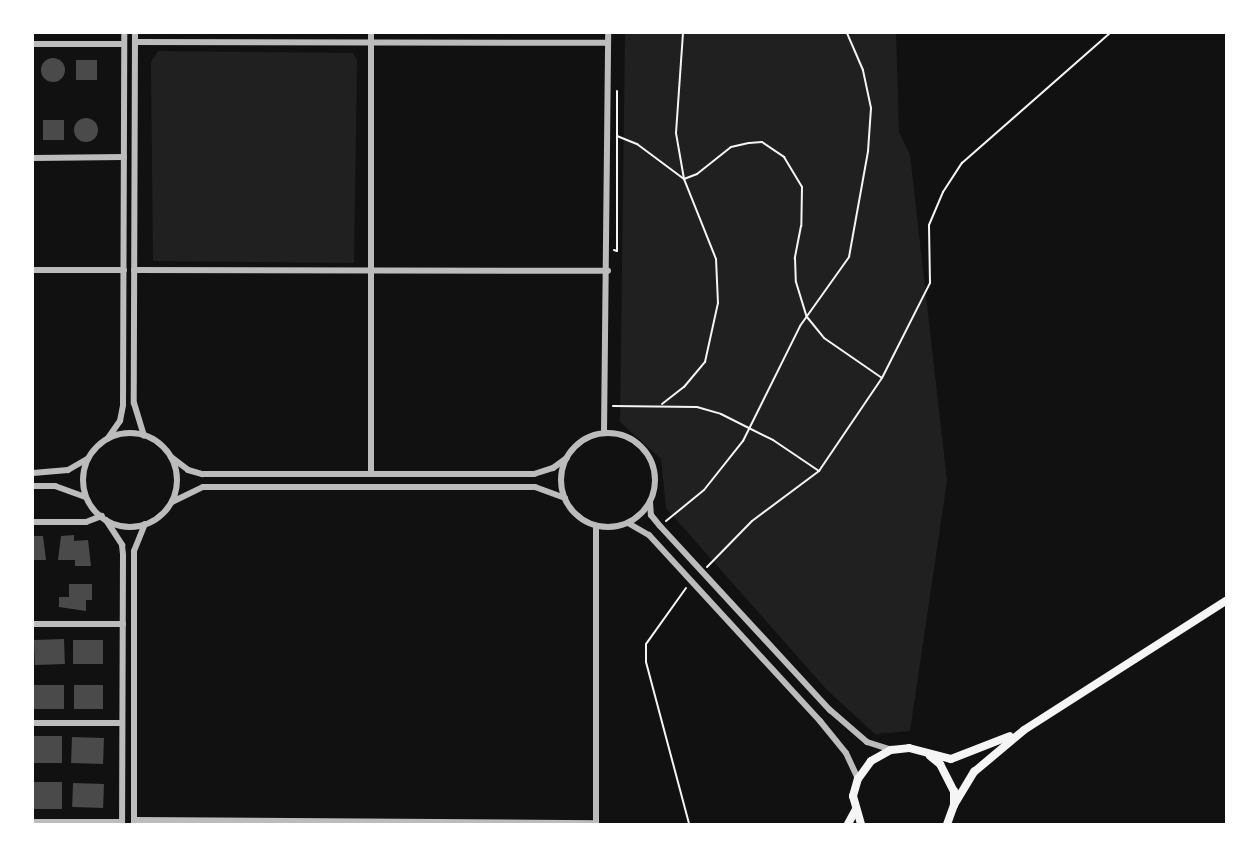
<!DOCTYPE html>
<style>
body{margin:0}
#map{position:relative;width:1259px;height:857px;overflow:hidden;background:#111;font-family:Barlow,sans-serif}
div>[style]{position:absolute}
.green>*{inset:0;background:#202020}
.building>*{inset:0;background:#4a4a4a;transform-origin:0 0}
.round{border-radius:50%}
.path>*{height:2px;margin:-1px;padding:0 1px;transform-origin:1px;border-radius:1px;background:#f5f5f5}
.minor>*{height:6px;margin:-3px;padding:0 3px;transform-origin:3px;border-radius:3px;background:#bcbcbc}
.minor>.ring{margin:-3px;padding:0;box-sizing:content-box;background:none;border:6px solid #bcbcbc;border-radius:50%}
.secondary>*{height:8px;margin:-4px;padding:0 4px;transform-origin:4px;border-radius:4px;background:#f5f5f5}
span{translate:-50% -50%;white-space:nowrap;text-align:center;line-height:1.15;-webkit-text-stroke:6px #fff;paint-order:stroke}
.frame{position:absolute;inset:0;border:34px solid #fff;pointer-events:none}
</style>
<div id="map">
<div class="green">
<div style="clip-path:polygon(625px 33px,896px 33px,899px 132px,910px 155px,947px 481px,910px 731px,875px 734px,827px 690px,666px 508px,661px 459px,620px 422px)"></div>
<div style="clip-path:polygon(158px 51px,353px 53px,357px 60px,354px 263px,153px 261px,151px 62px)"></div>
</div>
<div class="building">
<div class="round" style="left:41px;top:58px;width:24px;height:24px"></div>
<div style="left:76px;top:60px;width:21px;height:20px"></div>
<div class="round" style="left:74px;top:118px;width:24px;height:24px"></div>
<div style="left:43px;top:120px;width:21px;height:20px"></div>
<div style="clip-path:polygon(74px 535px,74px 541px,88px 540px,91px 566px,75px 566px,75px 560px,58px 560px,61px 536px)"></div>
<div style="clip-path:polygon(33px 536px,43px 536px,46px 560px,33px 560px)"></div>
<div style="clip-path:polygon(69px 584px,92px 584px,92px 600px,86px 600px,86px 611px,59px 607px,59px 597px,69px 597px)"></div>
<div style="left:64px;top:639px;width:25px;height:30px;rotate:88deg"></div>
<div style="left:73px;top:640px;width:30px;height:24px"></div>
<div style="left:34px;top:685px;width:30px;height:24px"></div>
<div style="left:103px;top:685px;width:24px;height:29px;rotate:90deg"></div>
<div style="left:33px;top:736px;width:29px;height:27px"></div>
<div style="left:72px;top:737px;width:32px;height:26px;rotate:2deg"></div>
<div style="left:33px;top:782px;width:29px;height:27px"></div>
<div style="left:73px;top:783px;width:31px;height:24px;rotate:2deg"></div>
</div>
<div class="path">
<div style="left:617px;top:136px;width:22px;rotate:22deg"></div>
<div style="left:637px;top:144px;width:59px;rotate:36.7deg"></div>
<div style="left:684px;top:179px;width:14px;rotate:-21deg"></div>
<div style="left:697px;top:174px;width:43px;rotate:-38.5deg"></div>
<div style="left:731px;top:147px;width:18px;rotate:-13deg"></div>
<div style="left:749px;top:143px;width:13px;rotate:-4deg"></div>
<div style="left:762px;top:142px;width:27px;rotate:34deg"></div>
<div style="left:784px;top:157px;width:35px;rotate:59deg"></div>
<div style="left:802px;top:187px;width:39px;rotate:91deg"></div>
<div style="left:801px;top:226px;width:33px;rotate:101deg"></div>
<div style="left:795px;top:258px;width:24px;rotate:88deg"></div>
<div style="left:796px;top:282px;width:37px;rotate:73deg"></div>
<div style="left:807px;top:317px;width:27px;rotate:51deg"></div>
<div style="left:824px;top:338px;width:70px;rotate:34.6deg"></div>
<div style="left:614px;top:250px;width:3px;rotate:18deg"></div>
<div style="left:617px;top:251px;width:160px;rotate:-90deg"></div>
<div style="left:662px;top:404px;width:28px;rotate:-38deg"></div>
<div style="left:684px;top:387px;width:33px;rotate:-50deg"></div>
<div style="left:705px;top:362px;width:60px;rotate:-77.6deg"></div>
<div style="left:718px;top:303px;width:44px;rotate:-92.6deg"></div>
<div style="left:716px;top:259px;width:86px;rotate:-111.8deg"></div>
<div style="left:684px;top:179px;width:47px;rotate:-99.9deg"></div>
<div style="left:676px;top:133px;width:100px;rotate:-86deg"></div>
<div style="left:613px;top:406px;width:84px;rotate:0.7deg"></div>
<div style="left:697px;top:407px;width:25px;rotate:16deg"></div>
<div style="left:721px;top:414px;width:58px;rotate:26.6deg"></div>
<div style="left:773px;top:440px;width:55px;rotate:34deg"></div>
<div style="left:666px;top:521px;width:49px;rotate:-39.2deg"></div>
<div style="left:704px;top:490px;width:63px;rotate:-51.5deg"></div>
<div style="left:743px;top:441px;width:128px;rotate:-63.6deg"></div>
<div style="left:800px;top:326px;width:85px;rotate:-54.6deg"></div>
<div style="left:849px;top:257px;width:108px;rotate:-79.8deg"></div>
<div style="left:868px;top:151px;width:43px;rotate:-86deg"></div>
<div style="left:871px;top:108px;width:39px;rotate:-102deg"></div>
<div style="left:863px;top:70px;width:40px;rotate:-113.4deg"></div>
<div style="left:707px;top:567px;width:64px;rotate:-45.6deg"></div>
<div style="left:752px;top:521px;width:84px;rotate:-36.7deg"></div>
<div style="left:819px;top:471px;width:112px;rotate:-55.9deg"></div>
<div style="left:882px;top:378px;width:106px;rotate:-63.2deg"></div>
<div style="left:930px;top:283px;width:58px;rotate:-91deg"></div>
<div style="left:929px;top:225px;width:36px;rotate:-67deg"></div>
<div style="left:943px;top:192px;width:35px;rotate:-57deg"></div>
<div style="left:962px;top:163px;width:197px;rotate:-41.3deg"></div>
<div style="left:686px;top:588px;width:69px;rotate:125.5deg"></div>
<div style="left:646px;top:644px;width:18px;rotate:90deg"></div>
<div style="left:646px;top:662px;width:168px;rotate:75.1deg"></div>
</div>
<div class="minor">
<div style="left:135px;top:33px;width:370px;rotate:90.2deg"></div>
<div style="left:134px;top:403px;width:34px;rotate:73deg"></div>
<div style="left:135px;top:42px;width:473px;rotate:0.1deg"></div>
<div style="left:33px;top:44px;width:91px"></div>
<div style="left:33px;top:158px;width:91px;rotate:-0.6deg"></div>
<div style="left:33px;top:270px;width:91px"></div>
<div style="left:134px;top:270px;width:474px;rotate:0.1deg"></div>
<div style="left:604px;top:433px;width:400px;rotate:-89.4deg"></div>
<div class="ring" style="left:561px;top:433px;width:88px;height:88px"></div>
<div class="ring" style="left:83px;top:433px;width:88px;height:88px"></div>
<div style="left:108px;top:438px;width:21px;rotate:-55deg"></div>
<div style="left:120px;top:421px;width:16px;rotate:-79deg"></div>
<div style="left:123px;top:405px;width:372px;rotate:-89.8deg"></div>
<div style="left:171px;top:457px;width:21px;rotate:37deg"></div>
<div style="left:188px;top:470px;width:15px;rotate:16deg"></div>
<div style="left:202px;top:474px;width:332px"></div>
<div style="left:534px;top:474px;width:20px;rotate:-18deg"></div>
<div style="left:553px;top:468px;width:17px;rotate:-36deg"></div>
<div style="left:33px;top:473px;width:35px;rotate:-5deg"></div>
<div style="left:68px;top:470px;width:22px;rotate:-30deg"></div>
<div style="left:371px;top:474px;width:441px;rotate:-90deg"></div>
<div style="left:33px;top:486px;width:22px"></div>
<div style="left:55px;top:486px;width:33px;rotate:20deg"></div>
<div style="left:172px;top:502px;width:34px;rotate:-26deg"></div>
<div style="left:203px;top:487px;width:332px"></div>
<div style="left:535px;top:487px;width:32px;rotate:20deg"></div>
<div style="left:650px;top:502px;width:13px;rotate:86deg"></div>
<div style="left:651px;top:515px;width:14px;rotate:51deg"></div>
<div style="left:660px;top:526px;width:251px;rotate:47.3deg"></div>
<div style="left:830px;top:710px;width:49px;rotate:40.9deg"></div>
<div style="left:867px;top:742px;width:25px;rotate:18deg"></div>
<div style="left:106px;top:520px;width:30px;rotate:57deg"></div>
<div style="left:122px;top:545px;width:10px;rotate:84deg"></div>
<div style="left:123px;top:555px;width:269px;rotate:90.2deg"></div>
<div style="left:33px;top:522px;width:53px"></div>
<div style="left:86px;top:522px;width:17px;rotate:-21deg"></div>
<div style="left:628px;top:523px;width:24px;rotate:30deg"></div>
<div style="left:649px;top:535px;width:253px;rotate:47.4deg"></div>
<div style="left:820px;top:721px;width:41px;rotate:50.9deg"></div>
<div style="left:846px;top:753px;width:29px;rotate:65deg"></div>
<div style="left:33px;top:624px;width:90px"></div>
<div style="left:33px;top:723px;width:89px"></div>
<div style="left:134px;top:820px;width:462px;rotate:0.4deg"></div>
<div style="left:33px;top:822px;width:89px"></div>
<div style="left:134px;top:823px;width:272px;rotate:-90deg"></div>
<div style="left:134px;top:551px;width:29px;rotate:-68deg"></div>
<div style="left:596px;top:824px;width:298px;rotate:-90deg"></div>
</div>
<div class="secondary">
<div style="left:930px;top:756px;width:13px;rotate:39deg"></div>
<div style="left:940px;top:764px;width:30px;rotate:63deg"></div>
<div style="left:954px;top:791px;width:14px;rotate:90deg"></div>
<div style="left:954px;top:805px;width:20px;rotate:110deg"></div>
<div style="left:954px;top:805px;width:39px;rotate:-59deg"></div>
<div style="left:974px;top:772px;width:65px;rotate:-40deg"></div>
<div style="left:1024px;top:730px;width:240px;rotate:-32.6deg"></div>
<div style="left:848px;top:824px;width:15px;rotate:-62deg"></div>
<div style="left:861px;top:824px;width:29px;rotate:-106deg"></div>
<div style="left:853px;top:796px;width:18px;rotate:-74deg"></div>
<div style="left:858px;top:779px;width:22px;rotate:-54deg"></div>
<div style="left:871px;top:761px;width:23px;rotate:-29deg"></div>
<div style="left:891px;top:750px;width:18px;rotate:-6deg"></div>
<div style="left:909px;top:748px;width:43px;rotate:14.7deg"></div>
<div style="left:951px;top:759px;width:63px;rotate:-21.3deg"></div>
</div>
<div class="frame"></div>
</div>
